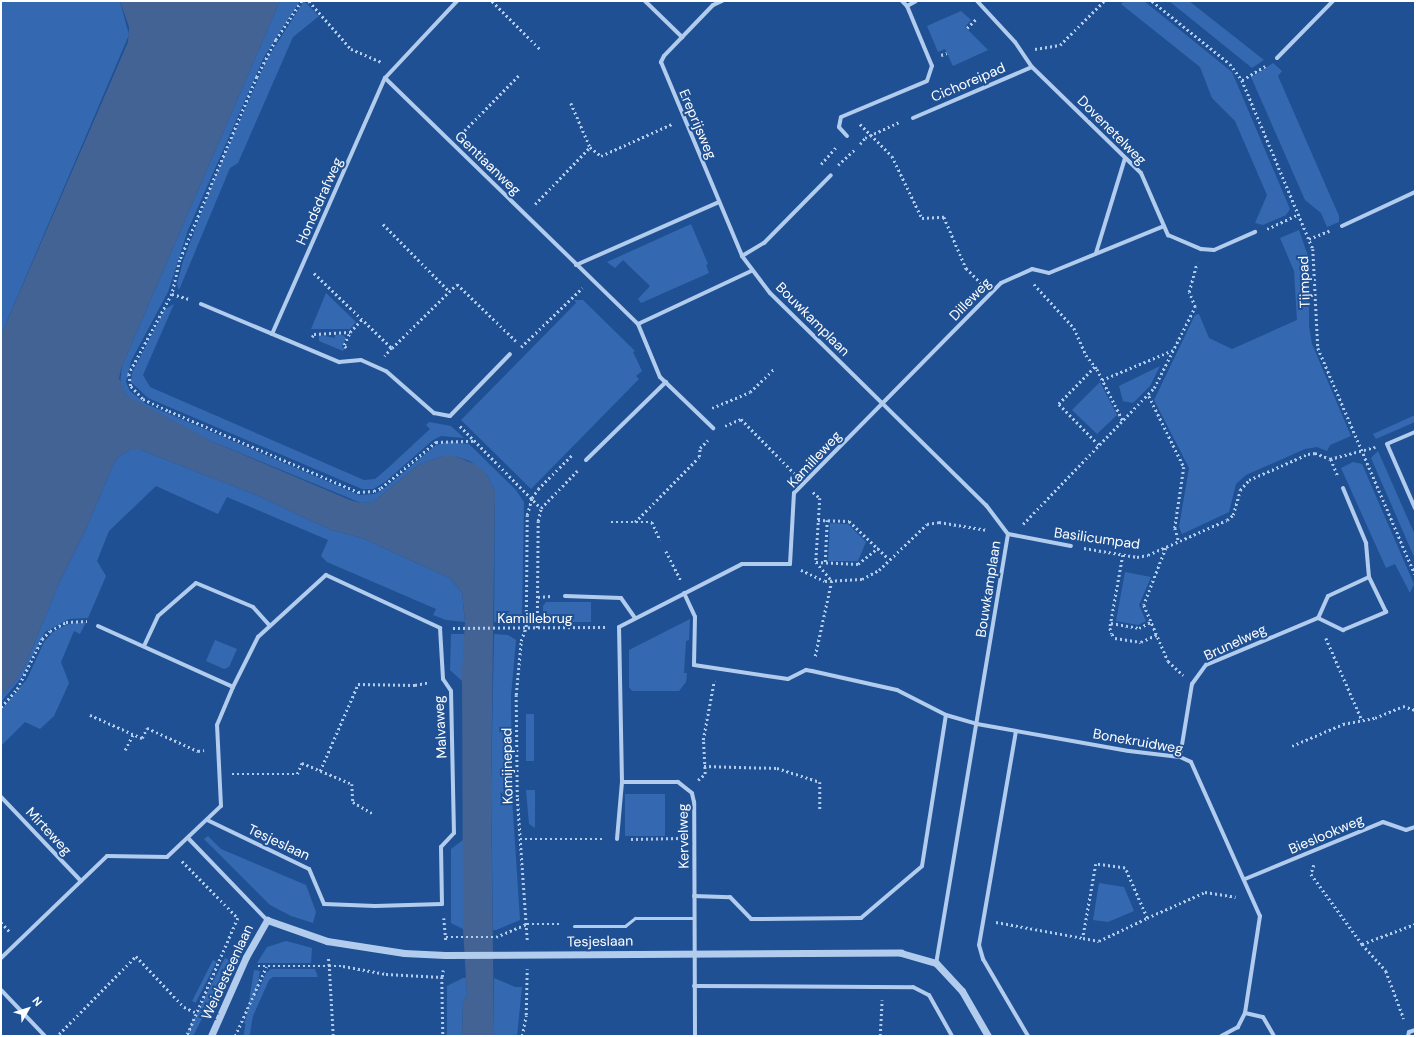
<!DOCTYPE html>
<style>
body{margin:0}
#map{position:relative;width:1416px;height:1037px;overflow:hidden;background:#1f5093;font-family:"DM Sans",sans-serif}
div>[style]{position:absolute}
.green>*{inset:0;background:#3469b1;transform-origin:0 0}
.water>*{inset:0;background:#426394}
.path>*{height:2.5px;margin-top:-1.25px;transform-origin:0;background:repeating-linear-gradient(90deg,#b2ccee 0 2px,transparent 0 5px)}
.service>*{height:3px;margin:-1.5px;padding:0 1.5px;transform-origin:1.5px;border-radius:1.5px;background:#b2ccee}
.minor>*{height:4px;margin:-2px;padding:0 2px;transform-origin:2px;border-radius:2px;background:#b2ccee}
.tertiary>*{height:7px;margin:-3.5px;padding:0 3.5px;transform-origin:3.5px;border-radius:3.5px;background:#b2ccee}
span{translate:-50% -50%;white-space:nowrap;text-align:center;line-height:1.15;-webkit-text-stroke:4px #1f5093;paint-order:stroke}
.street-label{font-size:14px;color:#fff}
.frame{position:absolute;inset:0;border:2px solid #fff;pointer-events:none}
.north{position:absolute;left:8px;top:989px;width:40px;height:40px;-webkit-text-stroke:3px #1f5093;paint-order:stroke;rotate:51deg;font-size:11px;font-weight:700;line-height:16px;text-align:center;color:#fff}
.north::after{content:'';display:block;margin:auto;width:14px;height:18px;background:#fff;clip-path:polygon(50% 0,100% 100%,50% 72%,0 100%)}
</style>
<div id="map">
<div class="green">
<div style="clip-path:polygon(1px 1px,120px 1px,129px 35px,1px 335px)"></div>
<div style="clip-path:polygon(280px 1px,300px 1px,264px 57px,188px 230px,168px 292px,131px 361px,126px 382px,130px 391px,146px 404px,359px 495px,375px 494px,385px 488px,436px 445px,448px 442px,469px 444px,516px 490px,524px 502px,522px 615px,509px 621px,494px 622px,495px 491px,487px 475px,470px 461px,455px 456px,442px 456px,418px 465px,373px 502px,361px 503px,211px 441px,137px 403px,126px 395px,120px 384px,122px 366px)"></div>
<div style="clip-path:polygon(304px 1px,319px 16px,293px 37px,238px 163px,230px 168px,179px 290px,177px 284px,183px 261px,215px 177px,267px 59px)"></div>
<div style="clip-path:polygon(1124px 1px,1144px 1px,1232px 72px,1290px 209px,1286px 215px,1263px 225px,1255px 223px,1267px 195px,1235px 121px,1212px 98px,1200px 67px,1121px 4px)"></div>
<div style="clip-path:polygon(1169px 1px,1189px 1px,1264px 60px,1252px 68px)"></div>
<div style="clip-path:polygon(961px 11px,971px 20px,965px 27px,988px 50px,953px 66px,945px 49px,938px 52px,927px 26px)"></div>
<div style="clip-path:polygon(1273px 63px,1282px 71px,1278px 76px,1339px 216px,1339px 222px,1327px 227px,1321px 213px,1305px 200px,1251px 77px)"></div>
<div style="clip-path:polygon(691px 224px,708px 264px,706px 265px,709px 273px,641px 303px,638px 299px,650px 286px,623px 260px,615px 268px,607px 262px)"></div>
<div style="clip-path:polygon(1299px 230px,1309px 259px,1309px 326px,1312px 344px,1351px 436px,1330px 445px,1327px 451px,1317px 447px,1305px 449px,1246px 475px,1236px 484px,1229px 512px,1182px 534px,1179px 527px,1189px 468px,1154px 400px,1195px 315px,1199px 314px,1209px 338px,1232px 349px,1297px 320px,1294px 271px,1280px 238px)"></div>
<div style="clip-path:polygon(326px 293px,356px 322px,350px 329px,311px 329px)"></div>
<div style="clip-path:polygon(574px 300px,583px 300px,635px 351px,633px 352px,642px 371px,636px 376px,639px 379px,531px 489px,461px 420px,576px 303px)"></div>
<div style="clip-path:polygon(174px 304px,143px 375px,150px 387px,364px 480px,375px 479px,388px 468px,430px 429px,426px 425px,429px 422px,451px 426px,464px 438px,441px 436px,433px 440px,385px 482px,373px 489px,362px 489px,148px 398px,131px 382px,132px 373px,165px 309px)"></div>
<div style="clip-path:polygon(319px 335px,335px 338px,335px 335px,343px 335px,346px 338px,342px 347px,345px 348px,343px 351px,319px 341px)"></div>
<div style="clip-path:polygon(1160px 366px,1150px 386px,1133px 403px,1123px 401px,1119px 386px)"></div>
<div style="clip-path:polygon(1100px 382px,1117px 415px,1097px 434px,1072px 410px)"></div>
<div style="clip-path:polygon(1415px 415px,1415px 422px,1376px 439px,1373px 434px)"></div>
<div style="clip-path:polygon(130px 450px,141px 450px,256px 495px,331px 530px,362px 538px,449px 578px,462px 592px,465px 622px,446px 620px,433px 615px,436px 609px,327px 562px,321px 556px,328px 540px,227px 497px,218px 514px,156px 486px,109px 531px,97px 561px,106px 576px,88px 618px,69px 619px,45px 632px,21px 678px,1px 702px,1px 696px,15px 682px,26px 664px,59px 583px,86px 529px,114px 463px,118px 457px)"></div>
<div style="clip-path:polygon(1378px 451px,1415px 535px,1415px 559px,1371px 458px)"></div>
<div style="clip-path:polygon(1353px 462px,1362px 464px,1414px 584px,1410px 593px,1395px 564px,1386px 568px,1341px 468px)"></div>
<div style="clip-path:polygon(830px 523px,848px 524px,866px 542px,858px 561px,828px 561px)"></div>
<div style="clip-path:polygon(1125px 572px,1151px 577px,1139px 605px,1146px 621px,1138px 625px,1116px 621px)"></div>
<div style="clip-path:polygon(546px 602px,591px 602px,591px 622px,543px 622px,543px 606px)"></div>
<div style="clip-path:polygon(690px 619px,689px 640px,686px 641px,684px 673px,687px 673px,686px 682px,679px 691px,632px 691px,629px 687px,629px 650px)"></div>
<div style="clip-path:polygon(86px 622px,80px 634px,74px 631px,61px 662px,69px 683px,54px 716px,40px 729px,25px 722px,1px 746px,1px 710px,27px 679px,44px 642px,53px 632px,68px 624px)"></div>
<div style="clip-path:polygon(451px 634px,465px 634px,462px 681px,450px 670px)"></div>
<div style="clip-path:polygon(494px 634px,508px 635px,516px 640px,511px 696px,512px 797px,520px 920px,496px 930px,493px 930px,491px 789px)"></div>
<div style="clip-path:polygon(215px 640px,237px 649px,229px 667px,224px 669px,206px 661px)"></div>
<div style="left:526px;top:714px;width:8px;height:47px"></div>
<div style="clip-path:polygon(526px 790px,535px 790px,535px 828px,529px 824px)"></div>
<div style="left:625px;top:794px;width:40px;height:42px"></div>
<div style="clip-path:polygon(208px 836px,221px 849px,306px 885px,316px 912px,313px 923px,291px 916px,270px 905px,204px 839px)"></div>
<div style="clip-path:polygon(463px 840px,463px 929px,451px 923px,451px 849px)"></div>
<div style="clip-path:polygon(1099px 883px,1124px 887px,1134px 911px,1108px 922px,1093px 920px)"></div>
<div style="clip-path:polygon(286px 941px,312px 948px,311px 963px,257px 963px,267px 947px)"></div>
<div style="left:225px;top:958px;width:7px;height:85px;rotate:27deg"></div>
<div style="left:213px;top:960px;width:4px;height:46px;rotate:27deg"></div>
<div style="clip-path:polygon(271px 969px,315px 969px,318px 977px,273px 977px,269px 980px,249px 1025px,244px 1023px,266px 973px)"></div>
<div style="left:254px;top:970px;width:6px;height:72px;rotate:9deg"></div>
<div style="clip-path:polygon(463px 978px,466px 978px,467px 996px,463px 1000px,462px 1036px,447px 1036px,447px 986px)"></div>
<div style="clip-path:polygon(494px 978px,515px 987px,522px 987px,517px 1036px,494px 1036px)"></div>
</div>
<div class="water">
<div style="clip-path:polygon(120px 1px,280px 1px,122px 366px,119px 378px,126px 395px,211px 441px,350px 500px,361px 503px,373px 502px,418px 465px,442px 456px,455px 456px,477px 465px,487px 475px,495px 491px,491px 789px,494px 1036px,462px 1036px,463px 1000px,467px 996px,463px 929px,462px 670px,465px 622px,462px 592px,449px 578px,362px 538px,331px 530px,256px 495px,141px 450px,130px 450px,118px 457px,114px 463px,86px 529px,59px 583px,26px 664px,15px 682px,1px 696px,1px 335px,128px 42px,129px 27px)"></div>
</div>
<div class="path">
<div style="left:302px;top:1px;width:47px;rotate:123.7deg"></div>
<div style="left:276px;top:40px;width:42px;rotate:117.2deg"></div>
<div style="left:257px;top:77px;width:199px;rotate:112.8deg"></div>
<div style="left:180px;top:260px;width:35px;rotate:103deg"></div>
<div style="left:172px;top:294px;width:91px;rotate:118.3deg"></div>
<div style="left:129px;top:374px;width:12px;rotate:81deg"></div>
<div style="left:131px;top:386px;width:18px;rotate:47deg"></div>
<div style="left:143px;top:399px;width:29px;rotate:25deg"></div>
<div style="left:169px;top:411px;width:206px;rotate:23.2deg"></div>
<div style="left:358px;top:492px;width:16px;rotate:-4deg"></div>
<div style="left:374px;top:491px;width:8px;rotate:-23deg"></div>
<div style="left:381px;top:488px;width:72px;rotate:-39.9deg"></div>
<div style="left:436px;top:442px;width:38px;rotate:-2deg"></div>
<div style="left:309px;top:1px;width:64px;rotate:48.8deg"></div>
<div style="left:351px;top:49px;width:34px;rotate:23deg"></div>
<div style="left:492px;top:1px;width:69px;rotate:45deg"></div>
<div style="left:1152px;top:1px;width:100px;rotate:38.9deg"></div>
<div style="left:1230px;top:64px;width:20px;rotate:53deg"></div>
<div style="left:1242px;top:80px;width:183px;rotate:67.2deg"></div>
<div style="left:1313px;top:249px;width:99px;rotate:87.1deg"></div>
<div style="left:1318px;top:348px;width:246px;rotate:66.8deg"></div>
<div style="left:967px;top:28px;width:13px;rotate:-45deg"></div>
<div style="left:1035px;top:49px;width:25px;rotate:-9deg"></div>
<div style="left:1060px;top:45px;width:62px;rotate:-45deg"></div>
<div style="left:941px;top:55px;width:6px;rotate:-18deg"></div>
<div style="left:1242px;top:80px;width:27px;rotate:-31deg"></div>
<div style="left:571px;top:103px;width:48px;rotate:66.6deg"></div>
<div style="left:590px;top:147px;width:14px;rotate:39deg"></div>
<div style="left:601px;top:156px;width:78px;rotate:-24.3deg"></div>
<div style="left:860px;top:124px;width:45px;rotate:45deg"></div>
<div style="left:892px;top:156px;width:69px;rotate:64.2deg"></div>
<div style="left:922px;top:218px;width:22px;rotate:-3deg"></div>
<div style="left:944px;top:217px;width:56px;rotate:66.7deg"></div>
<div style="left:966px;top:268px;width:21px;rotate:45deg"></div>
<div style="left:461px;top:134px;width:83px;rotate:-45.5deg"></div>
<div style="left:860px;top:144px;width:8px;rotate:-50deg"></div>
<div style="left:865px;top:138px;width:38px;rotate:-25deg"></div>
<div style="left:821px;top:164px;width:25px;rotate:-48deg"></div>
<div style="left:838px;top:165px;width:23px;rotate:-43deg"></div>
<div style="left:535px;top:204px;width:79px;rotate:-46deg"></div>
<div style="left:383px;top:224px;width:94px;rotate:45.4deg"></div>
<div style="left:1267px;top:229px;width:35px;rotate:-25deg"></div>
<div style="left:1309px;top:239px;width:22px;rotate:-22deg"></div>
<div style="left:314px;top:273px;width:108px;rotate:43.9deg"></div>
<div style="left:392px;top:348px;width:11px;rotate:131deg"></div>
<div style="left:1034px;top:284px;width:59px;rotate:47.7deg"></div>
<div style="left:1074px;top:328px;width:30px;rotate:66deg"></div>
<div style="left:1086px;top:355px;width:18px;rotate:52deg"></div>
<div style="left:1097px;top:369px;width:58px;rotate:63.4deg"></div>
<div style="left:172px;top:294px;width:18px;rotate:16deg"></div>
<div style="left:312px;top:337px;width:4px;rotate:-56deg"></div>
<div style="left:314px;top:334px;width:36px;rotate:-3deg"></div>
<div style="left:350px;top:332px;width:18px;rotate:-47deg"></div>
<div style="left:521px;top:347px;width:85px;rotate:-44deg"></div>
<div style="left:346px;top:348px;width:4px;rotate:-124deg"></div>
<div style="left:344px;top:345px;width:14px;rotate:-65deg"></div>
<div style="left:392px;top:348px;width:91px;rotate:-44.6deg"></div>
<div style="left:457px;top:284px;width:82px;rotate:44deg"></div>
<div style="left:1095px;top:367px;width:52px;rotate:134.2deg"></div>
<div style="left:1059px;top:404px;width:57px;rotate:45.7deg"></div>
<div style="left:1102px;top:380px;width:77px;rotate:-22.9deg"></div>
<div style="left:1149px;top:396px;width:79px;rotate:63.8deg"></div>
<div style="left:1184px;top:467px;width:62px;rotate:98.4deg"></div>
<div style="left:1175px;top:528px;width:15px;rotate:74deg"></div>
<div style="left:712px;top:408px;width:41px;rotate:-22.8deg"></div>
<div style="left:750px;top:392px;width:35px;rotate:-44deg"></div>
<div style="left:460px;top:426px;width:115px;rotate:45.4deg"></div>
<div style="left:725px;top:426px;width:17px;rotate:-24deg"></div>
<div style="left:741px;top:419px;width:76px;rotate:45.5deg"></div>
<div style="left:1331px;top:459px;width:18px;rotate:68deg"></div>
<div style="left:813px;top:492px;width:9px;rotate:41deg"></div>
<div style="left:820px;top:498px;width:64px;rotate:93.6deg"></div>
<div style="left:816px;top:562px;width:25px;rotate:50deg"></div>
<div style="left:832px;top:581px;width:79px;rotate:102.4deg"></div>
<div style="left:818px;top:520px;width:31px;rotate:2deg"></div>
<div style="left:849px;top:521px;width:55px;rotate:43.5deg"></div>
<div style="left:611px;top:522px;width:24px"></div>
<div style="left:635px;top:522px;width:91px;rotate:-45.4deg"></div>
<div style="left:699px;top:457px;width:9px;rotate:-84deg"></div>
<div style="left:700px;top:448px;width:11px;rotate:-45deg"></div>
<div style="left:636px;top:522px;width:16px"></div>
<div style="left:652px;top:522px;width:20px;rotate:66deg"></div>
<div style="left:1023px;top:524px;width:189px;rotate:-46.1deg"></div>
<div style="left:1154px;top:388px;width:91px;rotate:-63.2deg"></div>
<div style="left:1195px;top:307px;width:16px;rotate:-112deg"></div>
<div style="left:1189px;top:292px;width:30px;rotate:-75deg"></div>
<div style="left:1084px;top:548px;width:54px;rotate:9.6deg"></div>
<div style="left:1137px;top:557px;width:11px;rotate:-10deg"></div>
<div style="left:1148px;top:555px;width:86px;rotate:-23.9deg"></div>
<div style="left:1227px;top:520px;width:8px;rotate:-40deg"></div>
<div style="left:1233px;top:515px;width:26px;rotate:-74deg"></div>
<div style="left:1240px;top:490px;width:13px;rotate:-48deg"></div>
<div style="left:1249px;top:480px;width:64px;rotate:-23.8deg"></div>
<div style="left:1308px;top:454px;width:7px;rotate:-8deg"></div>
<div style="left:1315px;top:453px;width:16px;rotate:22deg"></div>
<div style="left:1330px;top:459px;width:47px;rotate:-14.9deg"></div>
<div style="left:1166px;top:548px;width:61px;rotate:111.1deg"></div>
<div style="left:1144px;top:605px;width:61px;rotate:66.8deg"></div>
<div style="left:1168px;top:661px;width:21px;rotate:43deg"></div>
<div style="left:666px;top:551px;width:33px;rotate:63deg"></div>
<div style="left:1123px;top:555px;width:74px;rotate:100.1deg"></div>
<div style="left:1110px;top:628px;width:6px;rotate:72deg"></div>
<div style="left:1112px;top:634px;width:5px;rotate:53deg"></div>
<div style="left:1115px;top:638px;width:26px;rotate:9deg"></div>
<div style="left:1141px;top:642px;width:17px;rotate:-25deg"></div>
<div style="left:816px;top:562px;width:42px;rotate:2.7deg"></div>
<div style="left:858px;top:564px;width:26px;rotate:-39deg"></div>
<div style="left:825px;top:562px;width:42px;rotate:-87.3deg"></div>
<div style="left:801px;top:570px;width:26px;rotate:25deg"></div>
<div style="left:825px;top:581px;width:37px;rotate:-3deg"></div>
<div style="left:862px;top:579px;width:19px;rotate:-28deg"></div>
<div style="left:879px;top:570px;width:66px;rotate:-43.8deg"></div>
<div style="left:927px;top:524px;width:12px;rotate:-9deg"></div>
<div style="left:939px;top:522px;width:49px;rotate:9.5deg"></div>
<div style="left:538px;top:597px;width:13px;rotate:-4deg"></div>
<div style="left:1111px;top:623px;width:28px;rotate:10deg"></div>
<div style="left:1139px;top:628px;width:13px;rotate:-27deg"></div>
<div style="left:453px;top:628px;width:153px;rotate:-0.4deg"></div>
<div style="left:537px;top:628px;width:107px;rotate:-89.5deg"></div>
<div style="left:538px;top:521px;width:13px;rotate:-77deg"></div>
<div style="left:541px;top:508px;width:52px;rotate:-45.8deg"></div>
<div style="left:1326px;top:638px;width:90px;rotate:66.3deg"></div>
<div style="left:1px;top:707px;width:24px;rotate:-48deg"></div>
<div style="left:17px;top:689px;width:56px;rotate:-63.4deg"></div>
<div style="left:42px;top:639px;width:11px;rotate:-45deg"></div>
<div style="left:50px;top:631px;width:18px;rotate:-29deg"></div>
<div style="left:66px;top:622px;width:21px;rotate:-3deg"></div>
<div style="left:90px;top:715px;width:57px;rotate:23.9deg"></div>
<div style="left:142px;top:738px;width:11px;rotate:-63deg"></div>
<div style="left:147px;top:728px;width:56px;rotate:24.3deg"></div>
<div style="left:198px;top:751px;width:6px;rotate:-9deg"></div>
<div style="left:1292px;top:746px;width:56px;rotate:-23.3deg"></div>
<div style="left:1343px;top:724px;width:33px;rotate:-11deg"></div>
<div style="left:1375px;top:718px;width:30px;rotate:-23deg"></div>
<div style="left:1403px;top:706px;width:13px;rotate:18deg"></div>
<div style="left:125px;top:750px;width:18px;rotate:-63deg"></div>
<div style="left:704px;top:766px;width:73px;rotate:1.6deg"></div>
<div style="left:777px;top:768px;width:45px;rotate:18deg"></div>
<div style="left:820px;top:782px;width:28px;rotate:90deg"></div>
<div style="left:320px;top:771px;width:95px;rotate:-66.4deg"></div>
<div style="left:358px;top:684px;width:57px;rotate:1deg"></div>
<div style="left:415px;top:685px;width:15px;rotate:-11deg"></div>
<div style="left:232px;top:774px;width:65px"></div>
<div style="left:297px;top:774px;width:12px;rotate:-66deg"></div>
<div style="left:302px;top:763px;width:54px;rotate:22.8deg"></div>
<div style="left:352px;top:784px;width:18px;rotate:87deg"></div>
<div style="left:353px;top:802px;width:24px;rotate:30deg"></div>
<div style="left:698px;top:780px;width:9px;rotate:-41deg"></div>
<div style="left:705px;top:774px;width:34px;rotate:-93deg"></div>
<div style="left:703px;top:740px;width:60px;rotate:-79.4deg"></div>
<div style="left:520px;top:839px;width:84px"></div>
<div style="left:631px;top:839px;width:51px;rotate:-1.1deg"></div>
<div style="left:182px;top:861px;width:80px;rotate:45.5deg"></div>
<div style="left:238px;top:918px;width:129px;rotate:113.4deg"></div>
<div style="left:1314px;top:865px;width:9px;rotate:108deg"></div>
<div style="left:1311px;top:874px;width:87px;rotate:53.9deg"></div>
<div style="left:1362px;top:944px;width:36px;rotate:48deg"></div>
<div style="left:1386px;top:971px;width:51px;rotate:69.4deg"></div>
<div style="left:444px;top:918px;width:23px;rotate:85deg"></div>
<div style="left:1147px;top:918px;width:64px;rotate:-24.1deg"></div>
<div style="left:1205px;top:892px;width:31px;rotate:9deg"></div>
<div style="left:1px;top:922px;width:13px;rotate:48deg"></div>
<div style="left:996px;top:922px;width:88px;rotate:10.4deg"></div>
<div style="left:1083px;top:938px;width:16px;rotate:11deg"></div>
<div style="left:1099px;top:941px;width:53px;rotate:-25.6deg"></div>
<div style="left:1147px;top:918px;width:55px;rotate:-113.7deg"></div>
<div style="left:1125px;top:868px;width:29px;rotate:-172deg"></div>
<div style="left:1096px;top:864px;width:75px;rotate:100deg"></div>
<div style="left:446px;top:937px;width:50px"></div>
<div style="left:496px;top:937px;width:34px;rotate:-23deg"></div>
<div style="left:527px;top:924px;width:34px"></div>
<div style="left:527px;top:940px;width:143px;rotate:-94deg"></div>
<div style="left:517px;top:797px;width:102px;rotate:-90.6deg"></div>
<div style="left:516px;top:695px;width:54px;rotate:-84.7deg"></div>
<div style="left:521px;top:641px;width:15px;rotate:-70deg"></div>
<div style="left:526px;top:627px;width:112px;rotate:-89.5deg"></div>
<div style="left:527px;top:515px;width:18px;rotate:-74deg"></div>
<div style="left:532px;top:498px;width:11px;rotate:-56deg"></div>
<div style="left:538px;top:489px;width:49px;rotate:-45deg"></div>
<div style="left:1362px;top:944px;width:57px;rotate:-20.7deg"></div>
<div style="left:258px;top:966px;width:71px"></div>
<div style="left:329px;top:966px;width:10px;rotate:-96deg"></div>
<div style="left:442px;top:977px;width:59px;rotate:89deg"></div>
<div style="left:59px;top:1034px;width:110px;rotate:-45.4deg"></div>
<div style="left:136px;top:956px;width:70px;rotate:46.7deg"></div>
<div style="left:184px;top:1007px;width:14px;rotate:25deg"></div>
<div style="left:235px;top:1036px;width:76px;rotate:-65.8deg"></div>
<div style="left:333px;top:1036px;width:70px;rotate:-93.3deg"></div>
<div style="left:329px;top:966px;width:14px"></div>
<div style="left:343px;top:966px;width:44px;rotate:10.5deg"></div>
<div style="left:386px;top:974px;width:56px;rotate:3.1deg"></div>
<div style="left:442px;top:977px;width:7px;rotate:-82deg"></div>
<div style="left:522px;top:1036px;width:21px;rotate:-79deg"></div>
<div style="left:526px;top:1015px;width:46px;rotate:-88.8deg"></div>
<div style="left:880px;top:1036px;width:36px;rotate:-87deg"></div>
</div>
<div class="service">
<div style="left:574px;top:926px;width:51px"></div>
<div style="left:625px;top:926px;width:13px;rotate:-39deg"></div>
<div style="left:635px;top:918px;width:59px"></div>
</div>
<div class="minor">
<div style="left:645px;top:1px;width:52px;rotate:44.2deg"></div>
<div style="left:722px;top:1px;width:10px;rotate:156deg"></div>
<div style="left:713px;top:5px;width:71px;rotate:133.9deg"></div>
<div style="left:664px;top:56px;width:7px;rotate:117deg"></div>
<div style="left:661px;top:62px;width:210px;rotate:67.3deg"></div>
<div style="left:742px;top:256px;width:46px;rotate:52.9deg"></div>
<div style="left:770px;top:293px;width:303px;rotate:44.5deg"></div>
<div style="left:986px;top:505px;width:36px;rotate:53deg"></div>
<div style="left:1008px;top:534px;width:435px;rotate:99.5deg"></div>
<div style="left:977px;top:1px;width:56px;rotate:47.2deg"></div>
<div style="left:1015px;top:42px;width:30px;rotate:56deg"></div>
<div style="left:1032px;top:67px;width:152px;rotate:44.2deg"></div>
<div style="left:1141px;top:173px;width:68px;rotate:66.5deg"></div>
<div style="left:1168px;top:235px;width:36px;rotate:23deg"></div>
<div style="left:1201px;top:249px;width:13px;rotate:4deg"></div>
<div style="left:1214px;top:250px;width:45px;rotate:-23.7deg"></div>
<div style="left:907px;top:6px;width:10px;rotate:-29deg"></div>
<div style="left:1277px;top:58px;width:80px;rotate:-45.5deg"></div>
<div style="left:385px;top:78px;width:353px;rotate:44.2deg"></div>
<div style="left:638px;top:324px;width:125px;rotate:-25.1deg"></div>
<div style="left:913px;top:118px;width:129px;rotate:-23.2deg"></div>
<div style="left:847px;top:136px;width:12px;rotate:-132deg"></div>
<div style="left:839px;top:127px;width:10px;rotate:-79deg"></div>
<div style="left:841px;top:117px;width:93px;rotate:-22.7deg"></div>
<div style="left:927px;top:81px;width:16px;rotate:-72deg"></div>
<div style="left:932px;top:66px;width:65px;rotate:-112.6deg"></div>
<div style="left:907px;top:6px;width:7px;rotate:-135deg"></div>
<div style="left:1342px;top:226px;width:81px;rotate:-25deg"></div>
<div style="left:1096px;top:253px;width:99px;rotate:-73deg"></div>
<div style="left:742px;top:256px;width:26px;rotate:-31deg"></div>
<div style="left:764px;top:243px;width:95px;rotate:-45.4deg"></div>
<div style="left:576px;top:265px;width:156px;rotate:-23.8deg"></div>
<div style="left:201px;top:304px;width:150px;rotate:22.8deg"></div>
<div style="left:339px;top:362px;width:22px;rotate:-5deg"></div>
<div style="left:361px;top:360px;width:27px;rotate:24deg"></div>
<div style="left:386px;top:371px;width:64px;rotate:41.2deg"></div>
<div style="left:434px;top:413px;width:16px;rotate:11deg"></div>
<div style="left:450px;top:416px;width:86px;rotate:-45.9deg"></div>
<div style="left:638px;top:324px;width:57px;rotate:67.5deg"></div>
<div style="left:660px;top:377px;width:74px;rotate:43.9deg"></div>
<div style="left:272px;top:334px;width:280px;rotate:-66.2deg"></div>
<div style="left:385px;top:78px;width:105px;rotate:-46.9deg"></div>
<div style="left:1415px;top:432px;width:30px;rotate:157deg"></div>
<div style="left:1387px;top:444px;width:70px;rotate:66.4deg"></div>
<div style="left:586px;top:460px;width:112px;rotate:-44.3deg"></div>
<div style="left:1343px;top:488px;width:60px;rotate:67.3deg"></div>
<div style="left:1366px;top:543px;width:34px;rotate:85deg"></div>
<div style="left:1008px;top:534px;width:64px;rotate:10.8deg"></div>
<div style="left:684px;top:593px;width:26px;rotate:65deg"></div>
<div style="left:695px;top:617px;width:48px;rotate:91.2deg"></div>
<div style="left:694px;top:665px;width:95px;rotate:8.5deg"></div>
<div style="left:788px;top:679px;width:20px;rotate:-27deg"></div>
<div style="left:806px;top:670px;width:6px;rotate:9deg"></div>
<div style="left:812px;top:671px;width:87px;rotate:12.6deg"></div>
<div style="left:897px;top:690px;width:55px;rotate:27deg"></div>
<div style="left:946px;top:715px;width:32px;rotate:16deg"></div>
<div style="left:977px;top:724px;width:154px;rotate:10.1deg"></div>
<div style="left:1129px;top:751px;width:51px;rotate:6.7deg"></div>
<div style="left:1180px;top:757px;width:12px;rotate:24deg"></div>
<div style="left:1191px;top:762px;width:169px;rotate:65.9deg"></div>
<div style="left:1260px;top:916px;width:98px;rotate:98.8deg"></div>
<div style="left:1245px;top:1013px;width:16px;rotate:117deg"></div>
<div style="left:1238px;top:1027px;width:19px;rotate:152deg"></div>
<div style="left:565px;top:596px;width:56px;rotate:2deg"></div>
<div style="left:621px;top:598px;width:24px;rotate:55deg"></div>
<div style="left:98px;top:626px;width:148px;rotate:24.3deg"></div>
<div style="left:144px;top:646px;width:33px;rotate:-65deg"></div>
<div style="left:158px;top:616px;width:50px;rotate:-41deg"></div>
<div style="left:196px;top:583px;width:62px;rotate:22.8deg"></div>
<div style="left:253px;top:607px;width:25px;rotate:48deg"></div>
<div style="left:1016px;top:731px;width:217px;rotate:99.8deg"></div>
<div style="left:979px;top:945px;width:15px;rotate:74deg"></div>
<div style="left:983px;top:959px;width:89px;rotate:59.7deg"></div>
<div style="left:1180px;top:757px;width:74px;rotate:-80.7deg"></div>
<div style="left:1192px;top:684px;width:24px;rotate:-54deg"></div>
<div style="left:1206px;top:665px;width:121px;rotate:-22.8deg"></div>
<div style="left:1318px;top:618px;width:28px;rotate:26deg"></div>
<div style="left:1343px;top:630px;width:47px;rotate:-22.7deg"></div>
<div style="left:1386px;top:612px;width:39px;rotate:-116deg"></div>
<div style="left:1369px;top:577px;width:45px;rotate:155.1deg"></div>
<div style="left:1328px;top:596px;width:24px;rotate:114deg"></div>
<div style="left:1px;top:797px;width:116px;rotate:46.4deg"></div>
<div style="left:188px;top:838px;width:114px;rotate:46.1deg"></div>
<div style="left:617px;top:839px;width:57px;rotate:-85deg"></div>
<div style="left:1245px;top:879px;width:149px;rotate:-22.4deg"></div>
<div style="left:1383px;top:822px;width:24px;rotate:19deg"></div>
<div style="left:1406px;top:830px;width:9px;rotate:-18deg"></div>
<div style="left:694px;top:896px;width:36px;rotate:2deg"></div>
<div style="left:730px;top:897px;width:30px;rotate:46deg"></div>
<div style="left:751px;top:919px;width:110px;rotate:-0.5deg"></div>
<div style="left:861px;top:918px;width:80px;rotate:-40.4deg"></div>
<div style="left:922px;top:866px;width:153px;rotate:-81deg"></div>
<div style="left:1px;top:958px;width:147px;rotate:-43.9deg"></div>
<div style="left:107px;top:856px;width:60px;rotate:1deg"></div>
<div style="left:167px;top:857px;width:74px;rotate:-43.4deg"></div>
<div style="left:221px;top:806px;width:81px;rotate:-92.8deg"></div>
<div style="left:217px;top:725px;width:41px;rotate:-67.2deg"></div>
<div style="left:233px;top:687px;width:56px;rotate:-63.4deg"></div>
<div style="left:258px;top:637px;width:92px;rotate:-42.4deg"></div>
<div style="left:326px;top:575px;width:126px;rotate:24.9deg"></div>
<div style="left:440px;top:628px;width:51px;rotate:86.6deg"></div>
<div style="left:443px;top:679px;width:14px;rotate:56deg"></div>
<div style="left:451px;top:691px;width:142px;rotate:88.8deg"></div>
<div style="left:454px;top:833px;width:19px;rotate:133deg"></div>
<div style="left:441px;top:847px;width:57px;rotate:89deg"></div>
<div style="left:442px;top:904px;width:67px;rotate:178.3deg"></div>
<div style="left:375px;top:906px;width:51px;rotate:-177.8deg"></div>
<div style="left:324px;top:904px;width:38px;rotate:-113deg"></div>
<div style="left:309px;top:869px;width:113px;rotate:-154.3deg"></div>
<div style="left:694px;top:986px;width:219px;rotate:0.3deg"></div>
<div style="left:913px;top:987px;width:18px;rotate:27deg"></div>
<div style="left:929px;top:995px;width:47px;rotate:60.7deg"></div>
<div style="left:1px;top:990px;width:64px;rotate:46.3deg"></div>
<div style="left:1245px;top:1013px;width:18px;rotate:13deg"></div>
<div style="left:1263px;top:1017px;width:22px;rotate:60deg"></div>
<div style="left:695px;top:1036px;width:234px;rotate:-90.2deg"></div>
<div style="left:694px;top:802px;width:9px;rotate:-103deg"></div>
<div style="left:692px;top:793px;width:18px;rotate:-142deg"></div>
<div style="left:678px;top:782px;width:56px;rotate:180deg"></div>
<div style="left:622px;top:782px;width:155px;rotate:-91.1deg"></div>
<div style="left:619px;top:627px;width:138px;rotate:-27.1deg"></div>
<div style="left:742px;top:564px;width:48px"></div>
<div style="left:790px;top:564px;width:71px;rotate:-86.8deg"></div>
<div style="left:794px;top:493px;width:295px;rotate:-45.4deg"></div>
<div style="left:1001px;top:283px;width:34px;rotate:-24deg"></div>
<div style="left:1032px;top:269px;width:17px;rotate:13deg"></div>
<div style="left:1049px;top:273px;width:124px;rotate:-22.2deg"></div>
<div style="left:1408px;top:1036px;width:4px;rotate:-76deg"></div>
<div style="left:1409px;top:1032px;width:6px;rotate:-18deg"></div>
</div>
<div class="tertiary">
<div style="left:211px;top:1036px;width:86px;rotate:-66.1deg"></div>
<div style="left:246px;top:957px;width:43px;rotate:-60.4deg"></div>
<div style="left:267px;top:920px;width:64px;rotate:19.3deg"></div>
<div style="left:327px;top:941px;width:78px;rotate:8.9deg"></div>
<div style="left:404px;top:953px;width:41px;rotate:2.8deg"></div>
<div style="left:445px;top:955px;width:456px;rotate:-0.3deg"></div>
<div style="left:901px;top:953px;width:36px;rotate:16deg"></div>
<div style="left:936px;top:963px;width:38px;rotate:47deg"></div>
<div style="left:962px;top:991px;width:52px;rotate:60deg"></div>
</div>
<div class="street-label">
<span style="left:968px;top:82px;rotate:-23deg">Cichoreipad</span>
<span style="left:698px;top:124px;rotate:67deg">Ereprijsweg</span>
<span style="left:1112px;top:130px;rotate:45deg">Dovenetelweg</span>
<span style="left:488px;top:163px;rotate:44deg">Gentiaanweg</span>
<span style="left:319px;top:201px;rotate:-66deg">Hondsdrafweg</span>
<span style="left:1304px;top:282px;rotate:-92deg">Tijmpad</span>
<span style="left:970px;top:299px;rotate:-46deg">Dilleweg</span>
<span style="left:813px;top:319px;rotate:45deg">Bouwkamplaan</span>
<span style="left:814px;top:459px;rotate:-47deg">Kamilleweg</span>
<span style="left:1097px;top:538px;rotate:8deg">Basilicumpad</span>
<span style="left:988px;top:589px;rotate:-81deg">Bouwkamplaan</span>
<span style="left:535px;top:618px">Kamillebrug</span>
<span style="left:1235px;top:642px;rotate:-25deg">Brunelweg</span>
<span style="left:440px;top:727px;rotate:-93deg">Malvaweg</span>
<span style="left:1138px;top:741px;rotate:10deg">Bonekruidweg</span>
<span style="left:507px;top:766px;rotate:-91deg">Komijnepad</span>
<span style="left:49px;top:831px;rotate:47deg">Mirteweg</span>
<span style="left:1326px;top:834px;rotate:-23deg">Bieslookweg</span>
<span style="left:683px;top:836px;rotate:-91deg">Kervelweg</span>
<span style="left:279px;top:842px;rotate:25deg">Tesjeslaan</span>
<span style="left:600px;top:941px;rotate:-1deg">Tesjeslaan</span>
<span style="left:227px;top:972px;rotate:-65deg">Weidesteenlaan</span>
</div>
<div class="frame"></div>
<div class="north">N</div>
</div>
